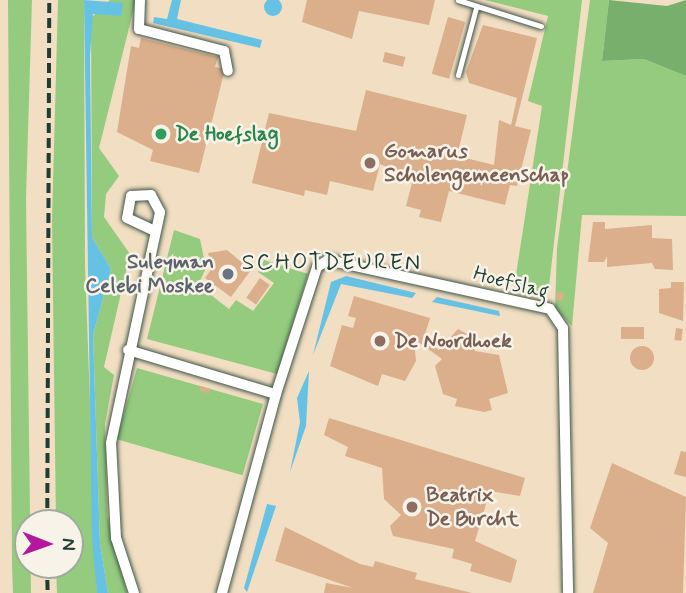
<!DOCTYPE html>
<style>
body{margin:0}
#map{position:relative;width:686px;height:593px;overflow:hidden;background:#f2dec2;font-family:Mynerve,sans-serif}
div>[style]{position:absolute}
.green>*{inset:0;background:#94cb7e;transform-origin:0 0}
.forest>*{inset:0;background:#77af6d}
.water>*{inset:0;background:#66c2e4}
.round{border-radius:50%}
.building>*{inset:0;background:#dbaf8b;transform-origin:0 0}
.roads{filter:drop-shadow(0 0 2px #3f5549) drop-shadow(0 0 2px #3f5549)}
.lane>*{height:5px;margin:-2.5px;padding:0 2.5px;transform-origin:2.5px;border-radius:2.5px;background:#fff}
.street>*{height:10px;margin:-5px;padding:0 5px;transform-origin:5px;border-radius:5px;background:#fff}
.rail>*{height:3.5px;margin-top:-1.75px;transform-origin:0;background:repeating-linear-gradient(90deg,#1f3d34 0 10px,transparent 0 15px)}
.dots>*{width:19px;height:19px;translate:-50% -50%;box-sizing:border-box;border:4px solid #f7f3e8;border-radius:50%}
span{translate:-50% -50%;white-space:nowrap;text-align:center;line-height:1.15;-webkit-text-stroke:5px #f7f3e8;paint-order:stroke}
.leisure-label{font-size:21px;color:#27864d;font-weight:700}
.left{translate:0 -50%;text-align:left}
.education-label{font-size:21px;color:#785e54;font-weight:700}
.worship-label{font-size:21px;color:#5b616d;font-weight:700}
.right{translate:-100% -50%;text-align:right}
.street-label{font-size:21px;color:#1f3d34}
.neighbourhood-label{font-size:23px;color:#1f3d34;letter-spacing:2px}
.north{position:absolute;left:14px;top:509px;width:70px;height:70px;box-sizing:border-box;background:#f7f3e8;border:2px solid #a1aaa0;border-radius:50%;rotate:91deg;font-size:19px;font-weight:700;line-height:28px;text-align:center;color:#1f3d34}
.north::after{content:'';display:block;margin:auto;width:24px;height:32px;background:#b5179e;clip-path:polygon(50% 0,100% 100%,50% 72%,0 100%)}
</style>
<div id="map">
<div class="green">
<div style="clip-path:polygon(8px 0,32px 0,26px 198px,31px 593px,13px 593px,12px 565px)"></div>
<div style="clip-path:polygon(58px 0,84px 0,85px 266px,97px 593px,57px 593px,56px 565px,70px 565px,70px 523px,56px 523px,52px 220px)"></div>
<div style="clip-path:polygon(110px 0,136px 0,99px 148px,119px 176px,106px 194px,104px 217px,130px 254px,104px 367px,114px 375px,105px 424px,107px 515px,127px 593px,108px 593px,100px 544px,93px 335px,111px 269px,92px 237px,91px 18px)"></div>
<div style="clip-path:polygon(485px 0,582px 0,548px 295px,514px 288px,542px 106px,528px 101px,548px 16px)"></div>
<div style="clip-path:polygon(590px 0,609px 0,602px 61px,644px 59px,686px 76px,686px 216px,582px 215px,572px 326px,555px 308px,557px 248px)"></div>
<div style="clip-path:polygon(174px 230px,200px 239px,206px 268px,198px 285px,229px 309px,236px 300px,253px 311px,274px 283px,258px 272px,264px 260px,308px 274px,277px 374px,147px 339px)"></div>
<div style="left:137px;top:368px;width:131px;height:74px;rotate:16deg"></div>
</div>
<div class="forest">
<div style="clip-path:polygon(609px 0,667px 6px,686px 0,686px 76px,644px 59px,602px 61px)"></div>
</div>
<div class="water">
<div class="round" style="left:264px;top:-2px;width:18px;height:18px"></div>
<div style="clip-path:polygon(84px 0,123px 3px,121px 16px,93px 14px,90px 56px,92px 237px,111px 269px,93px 335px,100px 544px,108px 593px,97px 593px,92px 540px)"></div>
<div style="clip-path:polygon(172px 0,181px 0,177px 19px,262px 40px,260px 48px,153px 23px,154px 17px,167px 19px)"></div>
<div style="clip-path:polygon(346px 276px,416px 293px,412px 298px,341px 284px,313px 355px,331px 282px)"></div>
<div style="clip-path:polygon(437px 297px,499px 311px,500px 316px,432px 302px)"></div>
<div style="clip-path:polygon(309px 371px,306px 426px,290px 472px,300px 422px,297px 398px)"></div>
<div style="clip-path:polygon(267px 504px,276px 506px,247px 592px,244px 588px)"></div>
</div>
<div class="building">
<div style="clip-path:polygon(307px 0,435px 0,429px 25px,359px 11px,352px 39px,302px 22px)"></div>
<div style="left:448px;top:17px;width:18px;height:59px;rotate:16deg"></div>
<div style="clip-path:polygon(483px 25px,537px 38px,515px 126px,531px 130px,517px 186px,510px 185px,505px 205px,449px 191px,441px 222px,419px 217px,421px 210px,406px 206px,413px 179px,380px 164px,373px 191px,330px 181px,327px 195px,305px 190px,304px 196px,252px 183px,269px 113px,356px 131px,366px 90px,467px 115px,457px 156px,494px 165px,499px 120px,511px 125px,517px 98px,469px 83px,466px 72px)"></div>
<div style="clip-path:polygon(141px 38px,218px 57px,215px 67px,225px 69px,199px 173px,150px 161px,153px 150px,117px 132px,131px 46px,139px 48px)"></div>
<div style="left:385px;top:52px;width:21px;height:10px;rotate:14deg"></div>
<div style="clip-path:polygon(593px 222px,605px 222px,605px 229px,652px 225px,652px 238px,672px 239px,673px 270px,655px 269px,652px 263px,607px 267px,607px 256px,604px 262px,588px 262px)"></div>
<div style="clip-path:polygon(227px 250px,251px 270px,231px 297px,205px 278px,212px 268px,208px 253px)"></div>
<div style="left:260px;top:278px;width:12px;height:24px;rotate:35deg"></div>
<div style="clip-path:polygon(671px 282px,684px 282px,683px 321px,659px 313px,659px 289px,671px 288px)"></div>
<div style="left:557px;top:292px;width:7px;height:8px;rotate:8deg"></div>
<div style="clip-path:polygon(354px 296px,430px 318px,424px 338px,439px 350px,458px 329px,469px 335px,475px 351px,499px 355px,508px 393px,489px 399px,492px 410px,484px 412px,455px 406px,457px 399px,443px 394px,435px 366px,442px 359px,414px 339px,416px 361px,405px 381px,382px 374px,378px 386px,330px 366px,342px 325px,353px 328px,356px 318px,348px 316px)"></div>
<div style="left:621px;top:327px;width:23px;height:12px"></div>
<div style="left:676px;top:328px;width:7px;height:12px;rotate:8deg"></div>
<div class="round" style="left:630px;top:346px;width:24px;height:24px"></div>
<div style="left:201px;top:386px;width:10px;height:5px;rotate:17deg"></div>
<div style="clip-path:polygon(329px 418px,525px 478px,520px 496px,490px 491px,475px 541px,517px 560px,511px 583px,470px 571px,472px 564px,452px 558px,454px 549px,393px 536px,390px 526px,401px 515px,384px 499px,382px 468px,345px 456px,348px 447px,324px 435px)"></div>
<div style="clip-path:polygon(681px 451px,686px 452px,686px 477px,674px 474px)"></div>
<div style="clip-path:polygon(612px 463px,686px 497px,683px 593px,593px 593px,608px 543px,590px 528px)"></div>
<div style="clip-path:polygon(285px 527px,360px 564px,373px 567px,375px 561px,417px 573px,415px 579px,472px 593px,324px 593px,326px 583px,353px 588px,275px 561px)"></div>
</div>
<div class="roads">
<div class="lane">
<div style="left:458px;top:0;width:87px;rotate:17.4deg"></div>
<div style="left:458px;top:75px;width:69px;rotate:-75deg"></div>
</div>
<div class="street">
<div style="left:140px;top:0;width:29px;rotate:92deg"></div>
<div style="left:139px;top:29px;width:88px;rotate:14.5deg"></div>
<div style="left:224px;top:51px;width:20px;rotate:79deg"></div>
<div style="left:128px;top:350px;width:154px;rotate:16.6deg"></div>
<div style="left:134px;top:593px;width:58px;rotate:-108.1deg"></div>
<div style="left:116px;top:538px;width:95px;rotate:-93deg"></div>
<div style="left:111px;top:443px;width:236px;rotate:-78deg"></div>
<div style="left:160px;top:212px;width:19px;rotate:-118deg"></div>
<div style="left:151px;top:195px;width:20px;rotate:177deg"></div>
<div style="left:131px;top:196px;width:22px;rotate:100deg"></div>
<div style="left:127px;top:218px;width:31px;rotate:25deg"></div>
<div style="left:222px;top:593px;width:206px;rotate:-74.8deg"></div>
<div style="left:276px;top:394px;width:133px;rotate:-72.1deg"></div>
<div style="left:317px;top:267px;width:13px;rotate:-32deg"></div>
<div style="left:328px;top:260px;width:227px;rotate:12.4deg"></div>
<div style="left:550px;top:309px;width:23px;rotate:56deg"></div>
<div style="left:563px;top:328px;width:265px;rotate:88.9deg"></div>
</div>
</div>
<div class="rail">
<div style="left:47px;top:523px;width:523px;rotate:-89.78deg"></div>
<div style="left:47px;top:565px;width:28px;rotate:88deg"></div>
</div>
<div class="dots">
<div style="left:161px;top:134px;background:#2e9e5b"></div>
<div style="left:370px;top:163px;background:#8d6e63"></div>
<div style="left:228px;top:274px;background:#6b7280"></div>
<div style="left:380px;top:341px;background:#8d6e63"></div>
<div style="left:412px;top:507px;background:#8d6e63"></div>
</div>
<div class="leisure-label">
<span class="left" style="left:175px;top:134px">De Hoefslag</span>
</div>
<div class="education-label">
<span class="left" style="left:384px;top:163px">Gomarus<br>Scholengemeenschap</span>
<span class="left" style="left:394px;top:341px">De Noordhoek</span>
<span class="left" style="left:426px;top:507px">Beatrix<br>De Burcht</span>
</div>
<div class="worship-label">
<span class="right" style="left:214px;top:274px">Suleyman<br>Celebi Moskee</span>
</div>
<div class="street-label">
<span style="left:511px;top:283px;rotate:15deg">Hoefslag</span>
</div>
<div class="neighbourhood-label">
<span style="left:332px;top:263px">SCHOTDEUREN</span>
</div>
<div class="north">N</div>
</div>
